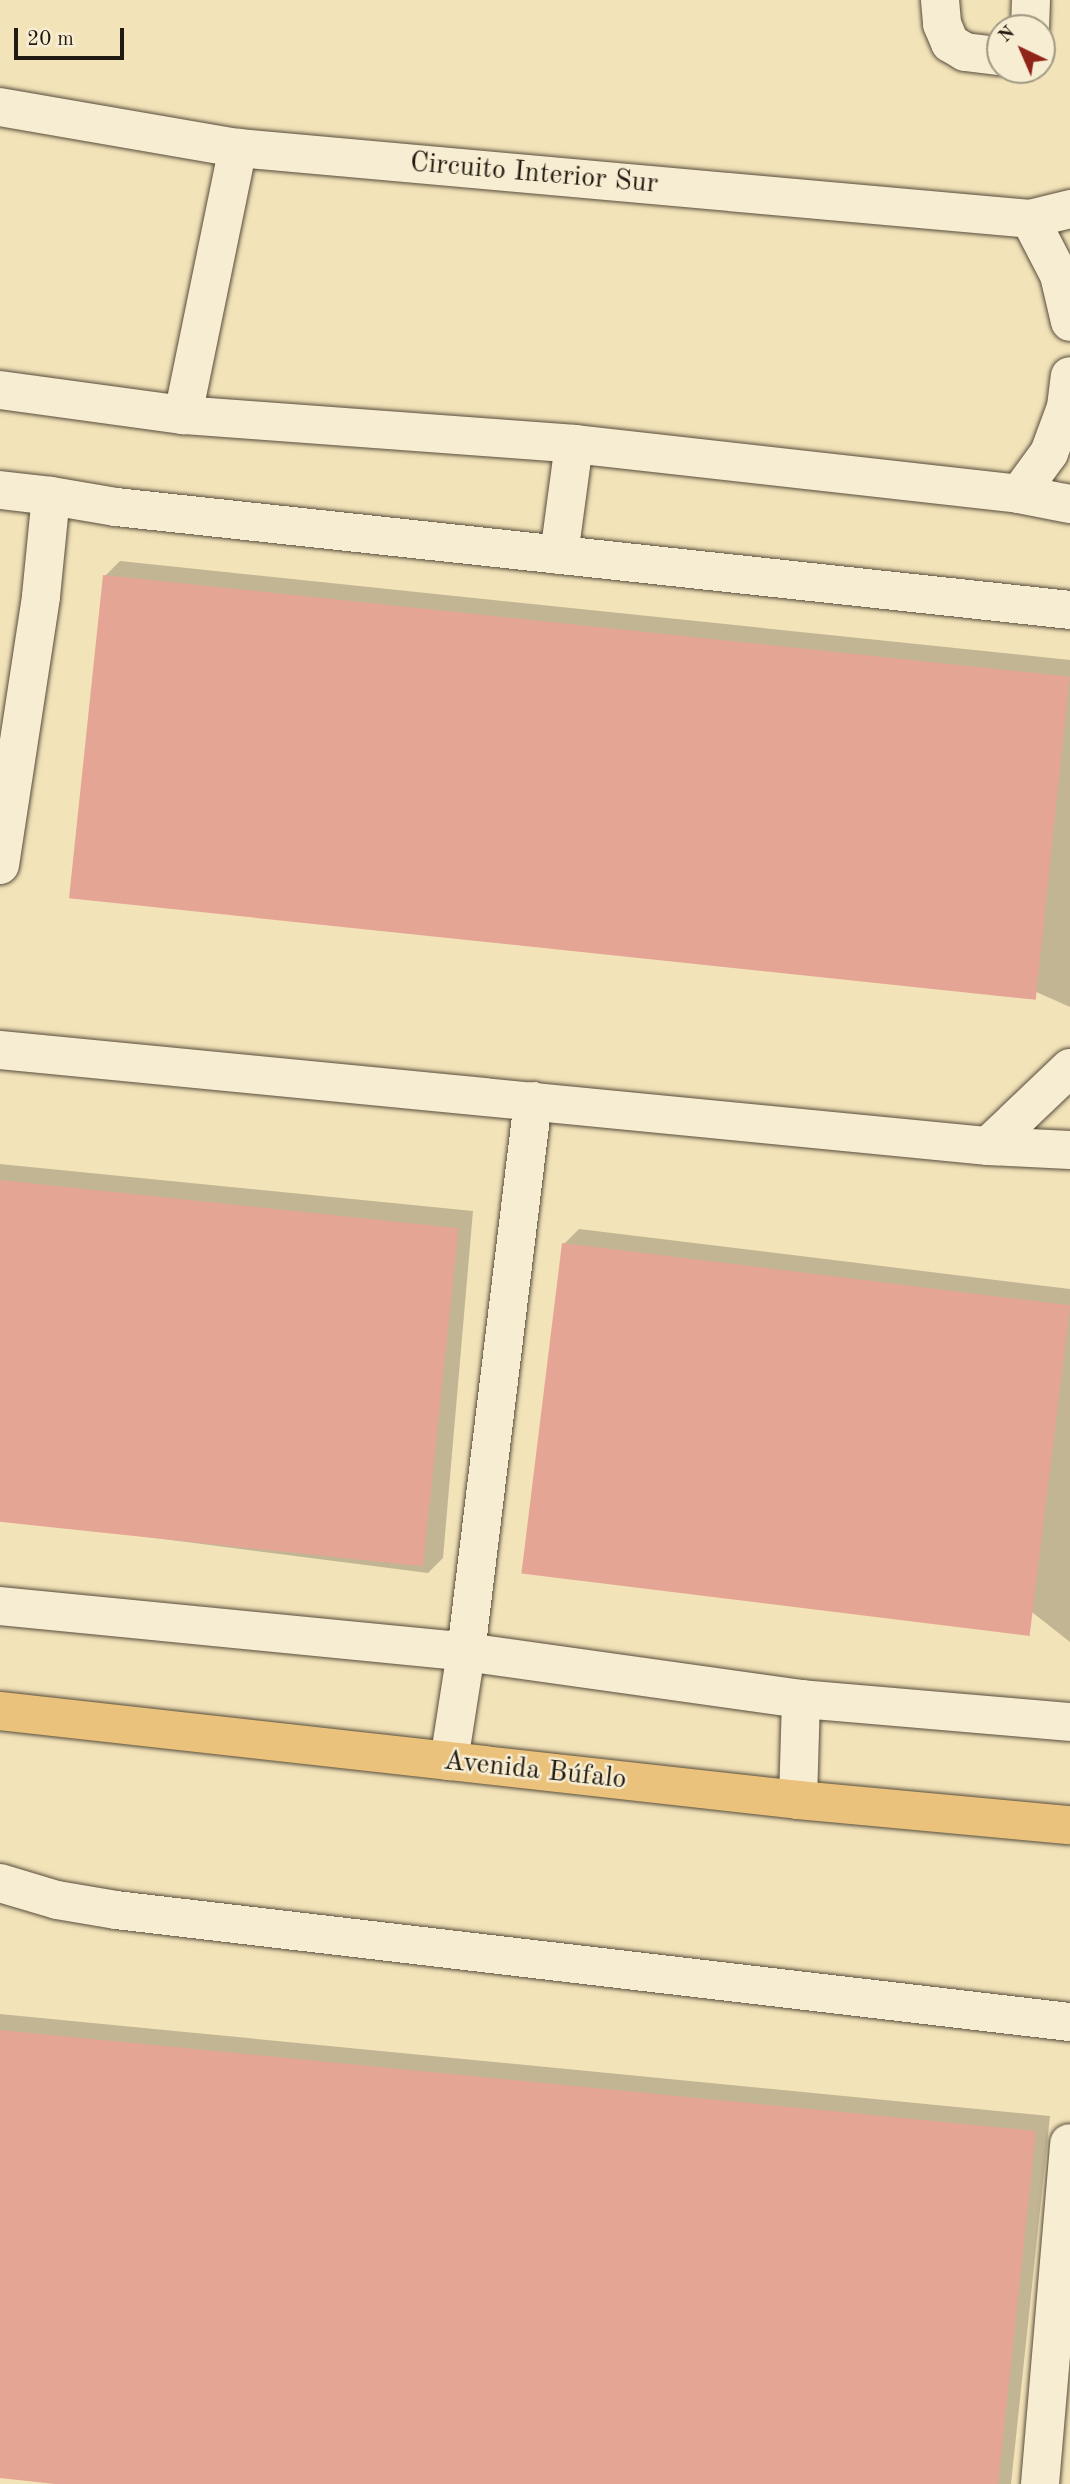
<!DOCTYPE html>
<meta charset="utf-8">
<style>
body{margin:0}
#map{position:relative;width:1070px;height:2484px;overflow:hidden;background:#f3e3b9;font-family:"Old Standard TT",serif}
div>[style]{position:absolute}
.shadow>*{inset:0;background:#0003}
.building>*{inset:0;background:#e5a595;transform-origin:0 0}
.roads{filter:drop-shadow(0 0 2px #564c3b) drop-shadow(0 0 2px #564c3b)}
.minor>*{height:38px;margin:-19px;padding:0 19px;transform-origin:19px;border-radius:19px;background:#f7edd2}
.major>*{height:38px;margin:-19px;padding:0 19px;transform-origin:19px;border-radius:19px;background:#eac27c}
span{translate:-50% -50%;white-space:nowrap;text-align:center;line-height:1.15;-webkit-text-stroke:5px #f7edd2;paint-order:stroke}
.street-label{font-size:28px;color:#211a11}
.north{position:absolute;left:986px;top:14px;width:70px;height:70px;box-sizing:border-box;background:#f7edd2;border:2px solid #a19985;border-radius:50%;rotate:316deg;font-size:19px;font-weight:700;line-height:28px;text-align:center;color:#211a11}
.north::after{content:'';display:block;margin:auto;width:24px;height:32px;background:#8f2418;clip-path:polygon(50% 0,100% 100%,50% 72%,0 100%)}
.scale{position:absolute;left:14px;top:28px;width:110px;height:32px;box-sizing:border-box;border:4px solid #211a11;border-top:0;padding-left:9px;font-size:21px;line-height:24px;white-space:nowrap;color:#211a11;-webkit-text-stroke:5px #f7edd2;paint-order:stroke}
</style>
<div id="map">
<div class="shadow">
<div style="clip-path:polygon(120px 561px,1070px 660px,1070px 1007px,105px 576px)"></div>
<div style="clip-path:polygon(0 1164px,473px 1211px,443px 1558px,428px 1573px,0 1518px)"></div>
<div style="clip-path:polygon(579px 1229px,1070px 1289px,1070px 1642px,564px 1244px)"></div>
<div style="clip-path:polygon(0 2014px,1050px 2116px,1011px 2484px,71px 2484px,0 2476px)"></div>
</div>
<div class="building">
<div style="left:103px;top:575px;width:972px;height:325px;rotate:6deg"></div>
<div style="left:0;top:1180px;width:461px;height:340px;rotate:6deg"></div>
<div style="left:562px;top:1243px;width:512px;height:333px;rotate:7deg"></div>
<div style="clip-path:polygon(0 2030px,1036px 2131px,998px 2484px,55px 2484px,0 2478px)"></div>
</div>
<div class="roads">
<div class="minor">
<div style="left:940px;top:0;width:24px;rotate:85deg"></div>
<div style="left:942px;top:24px;width:21px;rotate:67deg"></div>
<div style="left:950px;top:43px;width:17px;rotate:31deg"></div>
<div style="left:965px;top:52px;width:35px;rotate:7deg"></div>
<div style="left:1030px;top:28px;width:28px;rotate:-88deg"></div>
<div style="left:0;top:107px;width:242px;rotate:9.8deg"></div>
<div style="left:238px;top:148px;width:795px;rotate:5.12deg"></div>
<div style="left:1030px;top:219px;width:41px;rotate:-14deg"></div>
<div style="left:1030px;top:219px;width:63px;rotate:62.6deg"></div>
<div style="left:1059px;top:275px;width:48px;rotate:76.8deg"></div>
<div style="left:0;top:390px;width:185px;rotate:7.8deg"></div>
<div style="left:183px;top:415px;width:392px;rotate:4.2deg"></div>
<div style="left:574px;top:444px;width:448px;rotate:6.4deg"></div>
<div style="left:1019px;top:494px;width:52px;rotate:11.1deg"></div>
<div style="left:183px;top:415px;width:273px;rotate:-78.4deg"></div>
<div style="left:0;top:490px;width:51px;rotate:6.7deg"></div>
<div style="left:1019px;top:494px;width:51px;rotate:-53.8deg"></div>
<div style="left:1049px;top:453px;width:49px;rotate:-69.7deg"></div>
<div style="left:1066px;top:407px;width:31px;rotate:-83deg"></div>
<div style="left:559px;top:555px;width:112px;rotate:-82.3deg"></div>
<div style="left:0;top:865px;width:272px;rotate:-81.3deg"></div>
<div style="left:41px;top:596px;width:100px;rotate:-84.3deg"></div>
<div style="left:51px;top:496px;width:66px;rotate:9.6deg"></div>
<div style="left:116px;top:507px;width:960px;rotate:6.16deg"></div>
<div style="left:0;top:1050px;width:993px;rotate:5.55deg"></div>
<div style="left:988px;top:1146px;width:82px;rotate:2.8deg"></div>
<div style="left:988px;top:1146px;width:113px;rotate:-43.6deg"></div>
<div style="left:0;top:1606px;width:468px;rotate:5.6deg"></div>
<div style="left:466px;top:1652px;width:338px;rotate:8deg"></div>
<div style="left:801px;top:1699px;width:270px;rotate:4.9deg"></div>
<div style="left:449px;top:1761px;width:110px;rotate:-81.1deg"></div>
<div style="left:466px;top:1652px;width:555px;rotate:-83.07deg"></div>
<div style="left:798px;top:1800px;width:101px;rotate:-88.3deg"></div>
<div style="left:0;top:1883px;width:59px;rotate:16.6deg"></div>
<div style="left:57px;top:1900px;width:60px;rotate:9.6deg"></div>
<div style="left:116px;top:1910px;width:961px;rotate:6.7deg"></div>
<div style="left:1040px;top:2484px;width:342px;rotate:-85.1deg"></div>
</div>
<div class="major">
<div style="left:0;top:1711px;width:803px;rotate:6.36deg"></div>
<div style="left:798px;top:1800px;width:273px;rotate:5.3deg"></div>
</div>
</div>
<div class="street-label">
<span style="left:534px;top:174px;rotate:5deg">Circuito Interior Sur</span>
<span style="left:535px;top:1771px;rotate:6deg">Avenida Búfalo</span>
</div>
<div class="north">N</div>
<div class="scale">20 m</div>
</div>
